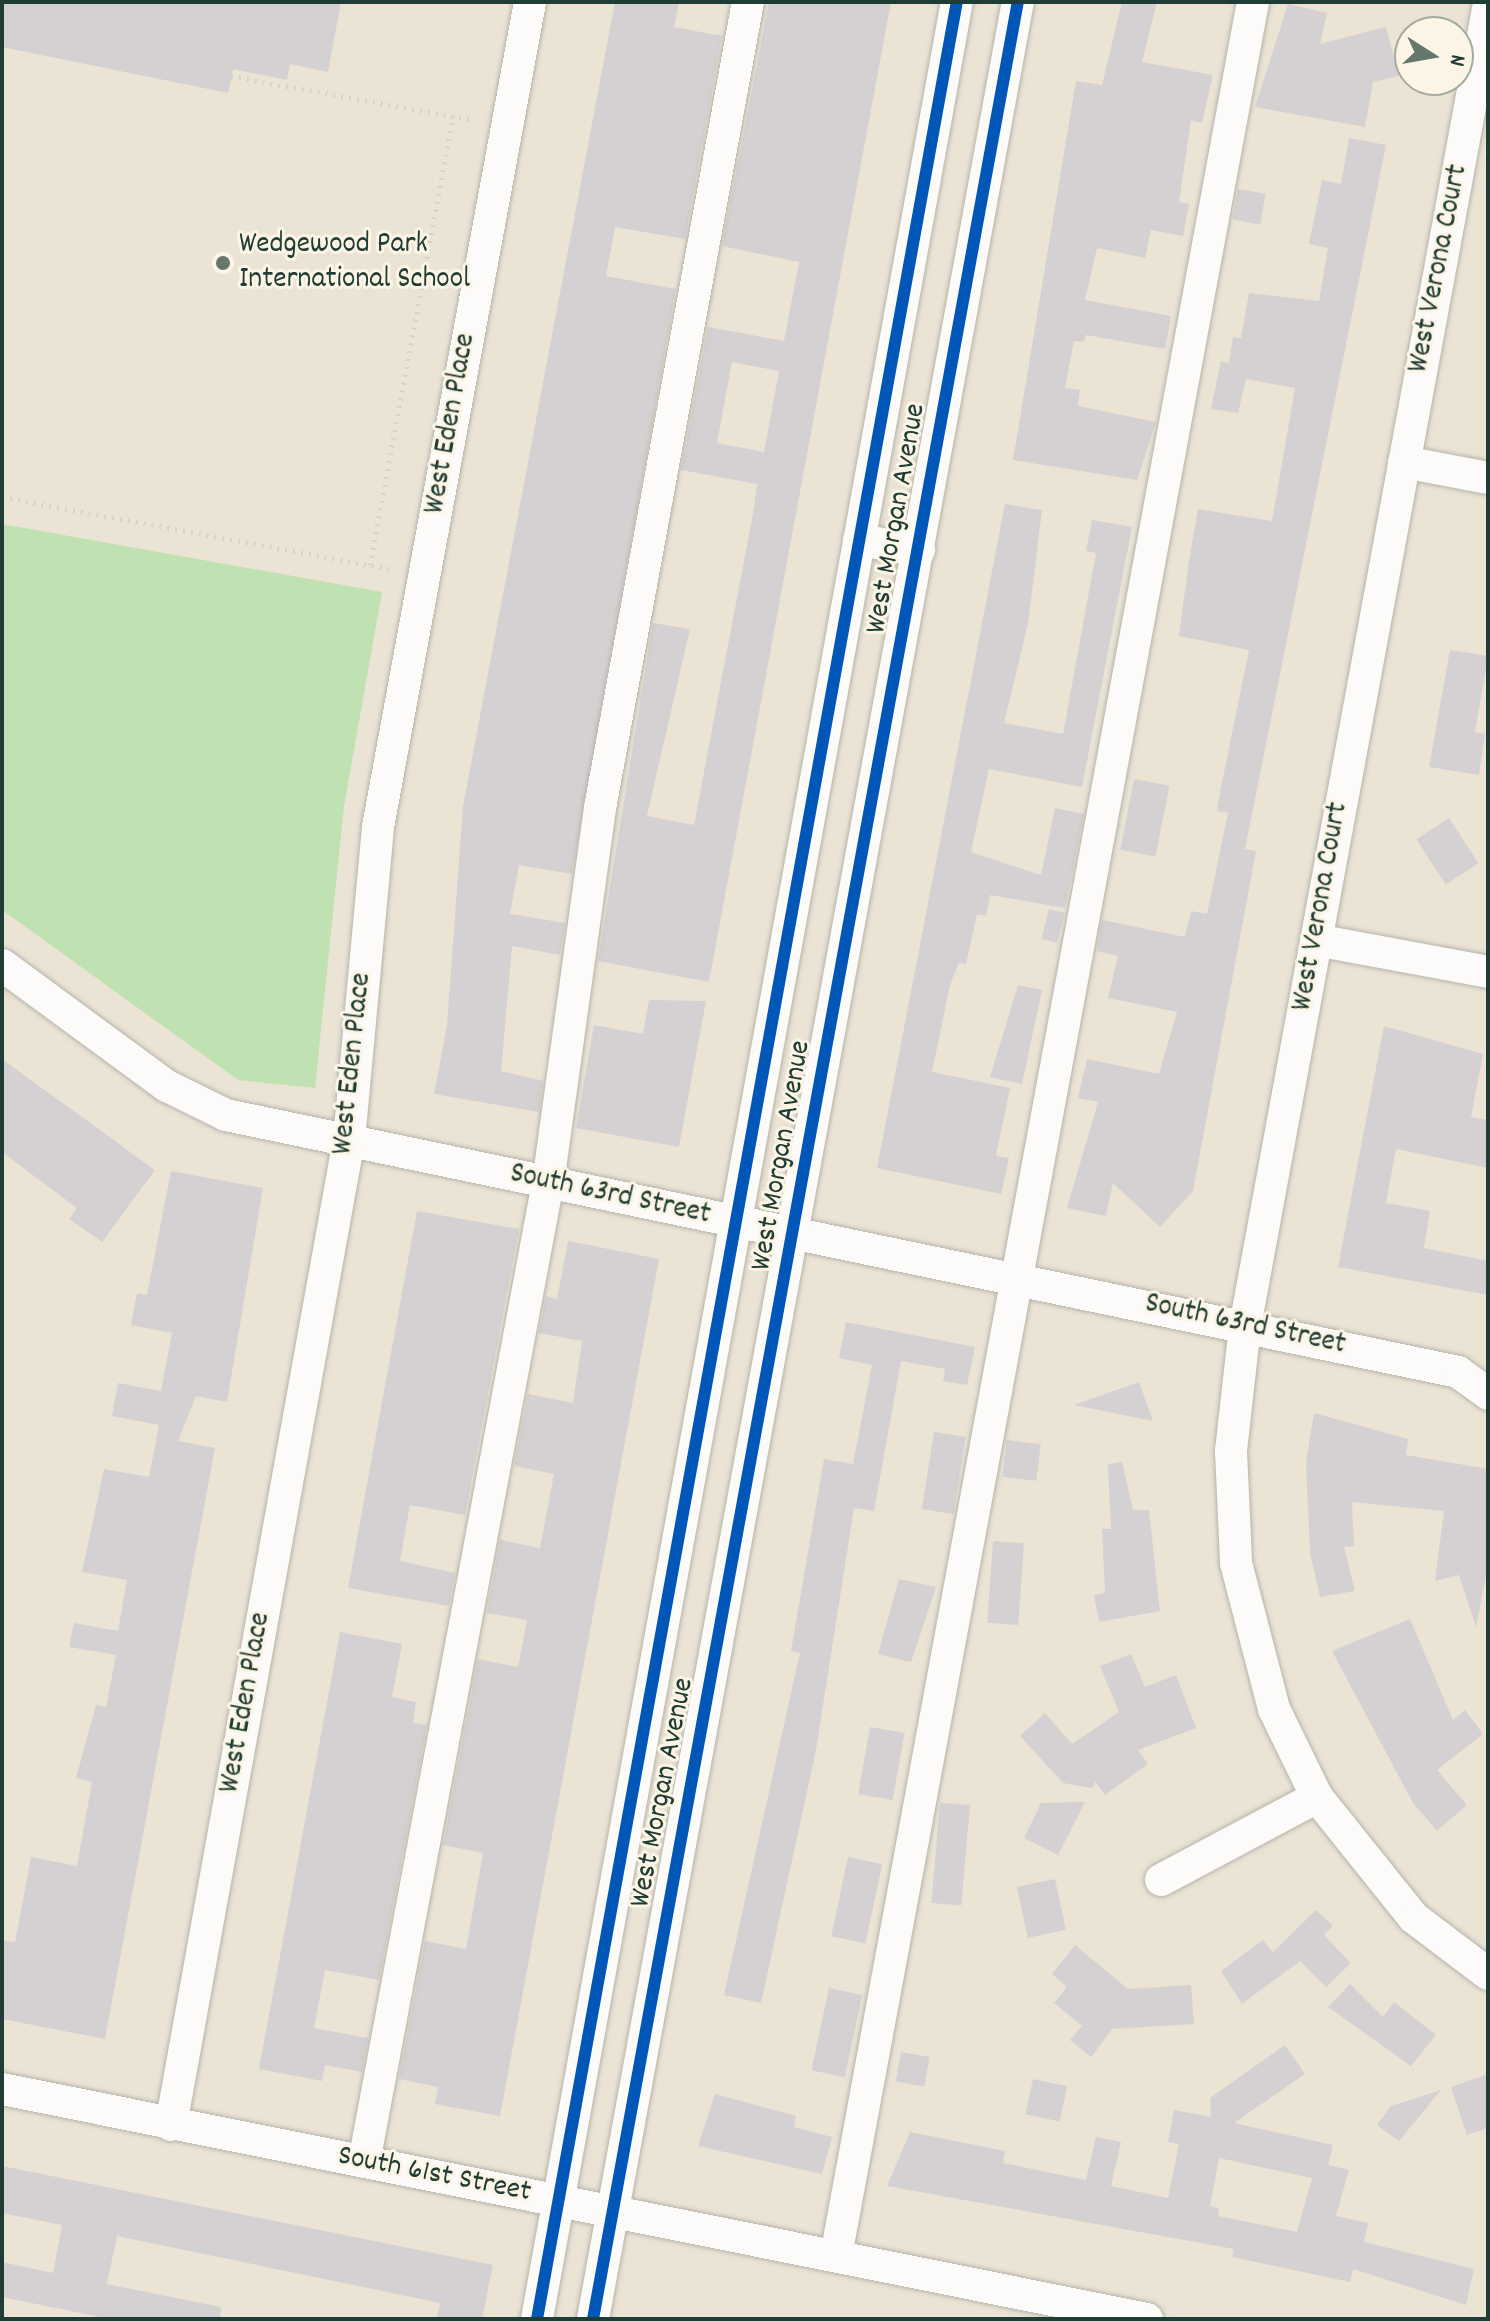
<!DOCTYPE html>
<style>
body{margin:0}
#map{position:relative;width:1490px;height:2321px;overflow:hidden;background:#ebe4d5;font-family:Dekko,sans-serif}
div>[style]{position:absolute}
.green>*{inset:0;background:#c0e1b2}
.building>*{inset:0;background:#d5d0d2;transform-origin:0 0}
.path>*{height:5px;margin-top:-2.5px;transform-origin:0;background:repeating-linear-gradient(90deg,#d4d4cf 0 2px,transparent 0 8px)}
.roads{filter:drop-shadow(0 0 2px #b5b4aa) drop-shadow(0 0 2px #b5b4aa)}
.minor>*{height:32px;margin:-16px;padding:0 16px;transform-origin:16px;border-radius:16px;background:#fcfbf9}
.cycleway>*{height:12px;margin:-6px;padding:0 6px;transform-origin:6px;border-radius:6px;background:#0057b8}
.dots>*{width:22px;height:22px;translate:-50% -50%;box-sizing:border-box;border:4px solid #fcf5e5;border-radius:50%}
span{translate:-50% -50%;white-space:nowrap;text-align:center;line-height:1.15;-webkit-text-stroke:6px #fcf5e5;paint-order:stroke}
.poi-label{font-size:30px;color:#1f3d34}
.left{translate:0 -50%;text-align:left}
.street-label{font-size:30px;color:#1f3d34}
.frame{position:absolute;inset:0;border:4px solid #1f3d34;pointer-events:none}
.north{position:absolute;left:1394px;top:16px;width:80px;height:80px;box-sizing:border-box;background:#fcf5e5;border:2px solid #a4ab9e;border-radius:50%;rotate:101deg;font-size:22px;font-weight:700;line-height:32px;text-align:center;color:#1f3d34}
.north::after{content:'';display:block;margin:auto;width:28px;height:36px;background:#66776c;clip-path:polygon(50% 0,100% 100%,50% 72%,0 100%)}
</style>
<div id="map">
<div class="green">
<div style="clip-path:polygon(2px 524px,382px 592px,344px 806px,315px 1088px,238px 1080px,2px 910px)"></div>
</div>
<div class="building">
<div style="clip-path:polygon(2px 2px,341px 2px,328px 72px,290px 64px,287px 80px,233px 69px,228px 93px,2px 47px)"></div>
<div style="clip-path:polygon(615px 2px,679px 2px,674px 27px,722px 36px,685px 239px,615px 227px,606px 276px,676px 289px,572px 874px,519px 865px,510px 914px,565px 923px,560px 955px,512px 946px,501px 1071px,543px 1081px,539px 1112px,434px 1094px,447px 1025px,463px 806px)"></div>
<div style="clip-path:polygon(evenodd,769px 2px,891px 2px,709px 982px,598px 961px,653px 623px,690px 629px,647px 816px,694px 825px,754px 508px,757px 484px,681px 470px,708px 327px,784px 341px,799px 262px,722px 246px,769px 2px,732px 362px,779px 371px,764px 452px,717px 443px,732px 362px)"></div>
<div style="clip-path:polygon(1122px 2px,1157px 2px,1142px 62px,1213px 75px,1202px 123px,1191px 120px,1179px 202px,1189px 204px,1183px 236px,1151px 230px,1145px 258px,1097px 248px,1085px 300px,1171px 316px,1165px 349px,1086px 335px,1084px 342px,1074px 341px,1065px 388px,1080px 390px,1078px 406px,1156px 422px,1137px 480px,1013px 460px,1076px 81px,1102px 85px)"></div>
<div style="clip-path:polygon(1288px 4px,1327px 13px,1320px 44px,1386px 27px,1399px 76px,1373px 82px,1365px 127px,1255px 107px)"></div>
<div style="clip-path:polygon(1349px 138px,1386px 145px,1245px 849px,1256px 851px,1193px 1191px,1160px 1227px,1113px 1183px,1106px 1216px,1067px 1208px,1098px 1102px,1078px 1098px,1087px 1059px,1159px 1074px,1177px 1012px,1108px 998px,1118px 956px,1097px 951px,1102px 920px,1185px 937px,1191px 911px,1207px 914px,1228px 813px,1217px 811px,1220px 792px,1249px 650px,1179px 636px,1189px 561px,1198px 509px,1272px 521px,1295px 388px,1246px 379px,1238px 413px,1211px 409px,1221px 361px,1229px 363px,1233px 337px,1241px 338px,1249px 293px,1319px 301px,1328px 248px,1309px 244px,1322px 180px,1341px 184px)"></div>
<div style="left:1238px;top:189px;width:28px;height:31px;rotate:10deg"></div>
<div style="clip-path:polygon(1005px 504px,1042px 510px,1028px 624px,1004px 723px,1063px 734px,1096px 553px,1086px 551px,1092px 520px,1132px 527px,1082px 787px,989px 769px,971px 852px,1041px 875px,1055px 808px,1084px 814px,1065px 908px,990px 895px,986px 916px,977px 914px,966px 964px,959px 963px,950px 985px,932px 1072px,1010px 1088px,996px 1156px,1009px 1158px,1001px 1194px,877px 1168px)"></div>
<div style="clip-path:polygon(1450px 650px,1488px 656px,1475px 732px,1485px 734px,1479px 775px,1429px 767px)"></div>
<div style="left:1134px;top:779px;width:36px;height:72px;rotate:11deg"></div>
<div style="left:1449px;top:818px;width:54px;height:39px;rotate:57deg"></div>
<div style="left:1049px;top:909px;width:16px;height:31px;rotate:14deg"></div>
<div style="clip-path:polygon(1018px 985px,1042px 990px,1022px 1084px,990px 1077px)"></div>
<div style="clip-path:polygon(649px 1000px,706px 1001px,679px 1147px,576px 1128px,594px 1025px,643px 1034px)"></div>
<div style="clip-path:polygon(1384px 1026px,1483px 1054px,1471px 1117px,1488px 1120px,1488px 1168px,1396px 1149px,1386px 1203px,1430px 1211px,1424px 1248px,1488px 1261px,1488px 1295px,1338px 1267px)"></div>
<div style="clip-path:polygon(2px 1059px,155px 1170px,102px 1242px,69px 1219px,77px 1208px,2px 1152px)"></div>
<div style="clip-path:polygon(171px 1171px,263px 1188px,227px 1402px,196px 1396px,178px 1441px,215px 1448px,105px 2039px,2px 2019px,2px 1940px,15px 1942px,31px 1857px,77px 1866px,92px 1782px,76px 1778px,96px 1705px,106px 1707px,116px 1655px,69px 1647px,74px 1623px,118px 1631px,127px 1580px,82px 1572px,104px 1469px,149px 1477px,159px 1425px,112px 1416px,118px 1383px,161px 1391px,172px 1333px,131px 1325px,137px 1293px,147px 1295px)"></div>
<div style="clip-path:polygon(417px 1211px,519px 1229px,465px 1515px,410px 1505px,400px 1561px,455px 1573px,449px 1606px,348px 1588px)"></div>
<div style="clip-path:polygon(568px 1241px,659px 1259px,500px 2116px,435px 2104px,438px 2087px,399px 2079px,425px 1941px,466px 1949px,483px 1853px,443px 1845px,478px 1659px,518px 1667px,527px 1620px,487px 1613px,500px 1540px,540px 1548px,554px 1474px,514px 1466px,528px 1394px,573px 1403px,582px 1341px,539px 1333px,546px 1296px,557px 1299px)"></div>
<div style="clip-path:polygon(846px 1322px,975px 1347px,967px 1385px,943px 1381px,945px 1369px,901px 1361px,874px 1511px,854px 1508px,816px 1750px,761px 2003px,724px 1995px,800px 1653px,791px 1651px,824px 1459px,853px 1464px,872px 1365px,839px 1358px)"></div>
<div style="clip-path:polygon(1139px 1382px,1153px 1421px,1074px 1405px)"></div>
<div style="clip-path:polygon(1314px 1413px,1408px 1439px,1406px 1455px,1488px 1469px,1488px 1565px,1476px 1627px,1459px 1575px,1435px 1581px,1444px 1511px,1352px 1502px,1354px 1546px,1344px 1547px,1355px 1591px,1320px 1597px,1310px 1553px,1306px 1462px)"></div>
<div style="left:934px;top:1432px;width:32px;height:78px;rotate:9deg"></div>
<div style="left:1007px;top:1440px;width:34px;height:37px;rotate:7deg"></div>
<div style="clip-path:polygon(1122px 1462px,1133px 1510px,1149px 1510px,1160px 1611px,1099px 1622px,1094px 1595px,1105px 1593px,1102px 1529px,1111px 1529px,1108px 1464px)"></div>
<div style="left:993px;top:1541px;width:31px;height:82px;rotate:4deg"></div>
<div style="clip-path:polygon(899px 1579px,936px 1587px,911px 1662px,878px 1654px)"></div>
<div style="clip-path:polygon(1410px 1619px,1453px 1720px,1465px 1710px,1483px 1734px,1437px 1770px,1467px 1805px,1437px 1831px,1413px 1803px,1332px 1651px)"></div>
<div style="clip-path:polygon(340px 1632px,402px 1644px,392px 1697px,416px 1702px,413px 1723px,427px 1725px,379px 1980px,325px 1970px,314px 2028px,368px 2038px,362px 2072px,325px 2065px,322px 2081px,259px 2069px)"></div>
<div style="clip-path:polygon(1131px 1654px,1145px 1687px,1176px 1675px,1196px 1728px,1138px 1750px,1148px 1764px,1105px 1795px,1095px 1782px,1092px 1788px,1063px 1783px,1020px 1736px,1045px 1713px,1072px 1744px,1119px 1712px,1100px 1666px)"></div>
<div style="left:870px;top:1727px;width:35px;height:68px;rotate:10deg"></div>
<div style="clip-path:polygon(1085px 1802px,1058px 1855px,1024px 1838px,1041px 1803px)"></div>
<div style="left:970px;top:1805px;width:101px;height:30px;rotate:95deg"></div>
<div style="left:848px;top:1857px;width:35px;height:81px;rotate:12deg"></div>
<div style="left:1055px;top:1879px;width:52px;height:39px;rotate:78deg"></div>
<div style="clip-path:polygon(1316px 1910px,1333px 1926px,1324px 1935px,1351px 1963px,1326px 1987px,1300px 1961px,1242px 2004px,1221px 1971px,1263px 1940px,1273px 1952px)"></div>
<div style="clip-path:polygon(1075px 1945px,1128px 1989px,1191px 1985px,1194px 2024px,1112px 2029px,1091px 2057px,1070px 2040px,1082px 2026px,1054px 2003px,1067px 1987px,1052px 1974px)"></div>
<div style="clip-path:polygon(1350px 1984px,1383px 2017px,1394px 2002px,1436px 2035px,1411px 2066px,1328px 2007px)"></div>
<div style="left:829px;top:1988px;width:34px;height:84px;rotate:12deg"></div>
<div style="clip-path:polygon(evenodd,1285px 2045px,1305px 2074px,1234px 2123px,1333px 2145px,1328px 2165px,1349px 2170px,1336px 2216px,1368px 2223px,1364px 2242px,1474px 2269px,1466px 2305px,1353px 2269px,1350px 2282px,1232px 2257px,1234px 2249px,887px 2186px,910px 2132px,1005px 2151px,1003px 2163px,1086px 2180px,1096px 2137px,1121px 2142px,1111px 2186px,1168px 2198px,1179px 2144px,1168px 2142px,1174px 2110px,1211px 2117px,1210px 2098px,1285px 2045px,1219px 2158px,1312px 2178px,1297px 2232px,1218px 2216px,1219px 2208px,1210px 2206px,1219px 2158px)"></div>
<div style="left:901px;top:2052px;width:29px;height:30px;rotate:10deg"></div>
<div style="clip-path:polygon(1488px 2074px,1488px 2128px,1467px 2135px,1451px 2087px)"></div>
<div style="left:1033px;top:2079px;width:35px;height:36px;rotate:12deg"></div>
<div style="clip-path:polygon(1441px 2090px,1399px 2141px,1377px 2125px,1391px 2106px)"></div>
<div style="clip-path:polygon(715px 2094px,796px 2116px,794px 2127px,832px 2137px,822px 2174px,698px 2146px)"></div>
<div style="clip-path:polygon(2px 2166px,493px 2265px,482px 2319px,437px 2319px,440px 2303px,117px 2236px,107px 2284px,221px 2307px,220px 2319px,110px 2319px,2px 2297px,2px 2262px,53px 2273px,62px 2225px,2px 2213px)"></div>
</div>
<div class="path">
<div style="left:231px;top:76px;width:247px;rotate:10.3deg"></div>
<div style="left:2px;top:497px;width:397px;rotate:10.5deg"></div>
<div style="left:370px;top:565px;width:457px;rotate:-79.5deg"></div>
</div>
<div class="roads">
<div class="minor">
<div style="left:1488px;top:9px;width:1339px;rotate:100.45deg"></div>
<div style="left:1245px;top:1326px;width:126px;rotate:96.4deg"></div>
<div style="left:1231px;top:1451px;width:112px;rotate:87.4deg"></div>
<div style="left:1236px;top:1563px;width:151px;rotate:75.4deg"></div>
<div style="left:1274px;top:1709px;width:98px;rotate:64deg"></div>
<div style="left:1317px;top:1797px;width:155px;rotate:51.3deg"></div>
<div style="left:1414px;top:1918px;width:93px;rotate:37.1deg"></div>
<div style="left:1404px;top:462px;width:86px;rotate:10.8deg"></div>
<div style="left:859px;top:540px;width:61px;rotate:9.5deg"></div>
<div style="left:1316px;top:940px;width:175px;rotate:10.5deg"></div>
<div style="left:2px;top:965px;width:205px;rotate:36.3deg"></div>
<div style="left:167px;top:1086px;width:66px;rotate:26.2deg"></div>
<div style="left:226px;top:1115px;width:1259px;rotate:11.78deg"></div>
<div style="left:1458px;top:1372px;width:37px;rotate:36deg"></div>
<div style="left:1161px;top:1880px;width:177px;rotate:-28deg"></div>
<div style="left:2px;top:2089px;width:1168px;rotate:11.36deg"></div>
<div style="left:171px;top:2125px;width:1001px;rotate:-79.76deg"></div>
<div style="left:349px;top:1140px;width:314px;rotate:-84.7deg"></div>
<div style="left:378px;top:827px;width:839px;rotate:-79.56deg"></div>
<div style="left:364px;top:2162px;width:996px;rotate:-79.36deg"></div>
<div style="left:548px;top:1183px;width:379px;rotate:-82.1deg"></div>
<div style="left:600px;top:808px;width:819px;rotate:-79.6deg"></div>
<div style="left:836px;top:2256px;width:2292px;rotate:-79.52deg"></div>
<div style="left:537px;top:2319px;width:2355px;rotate:-79.73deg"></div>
<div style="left:593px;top:2319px;width:2356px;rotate:-79.61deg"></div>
</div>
</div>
<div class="cycleway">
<div style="left:537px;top:2319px;width:2355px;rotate:-79.73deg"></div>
<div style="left:593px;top:2319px;width:2356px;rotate:-79.61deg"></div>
</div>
<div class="dots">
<div style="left:223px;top:263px;background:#66776c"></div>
</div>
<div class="poi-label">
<span class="left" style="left:239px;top:263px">Wedgewood Park<br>International School</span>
</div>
<div class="street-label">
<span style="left:1440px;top:269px;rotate:-79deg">West Verona Court</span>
<span style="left:452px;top:424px;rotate:-80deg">West Eden Place</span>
<span style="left:898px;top:519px;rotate:-80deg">West Morgan Avenue</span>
<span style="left:1322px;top:907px;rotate:-80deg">West Verona Court</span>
<span style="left:354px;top:1064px;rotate:-84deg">West Eden Place</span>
<span style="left:783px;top:1156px;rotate:-80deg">West Morgan Avenue</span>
<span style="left:610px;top:1196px;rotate:12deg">South 63rd Street</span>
<span style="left:1245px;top:1326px;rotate:12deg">South 63rd Street</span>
<span style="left:247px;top:1703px;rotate:-80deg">West Eden Place</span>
<span style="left:664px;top:1793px;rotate:-79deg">West Morgan Avenue</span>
<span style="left:434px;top:2176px;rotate:11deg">South 61st Street</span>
</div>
<div class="frame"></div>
<div class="north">N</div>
</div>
